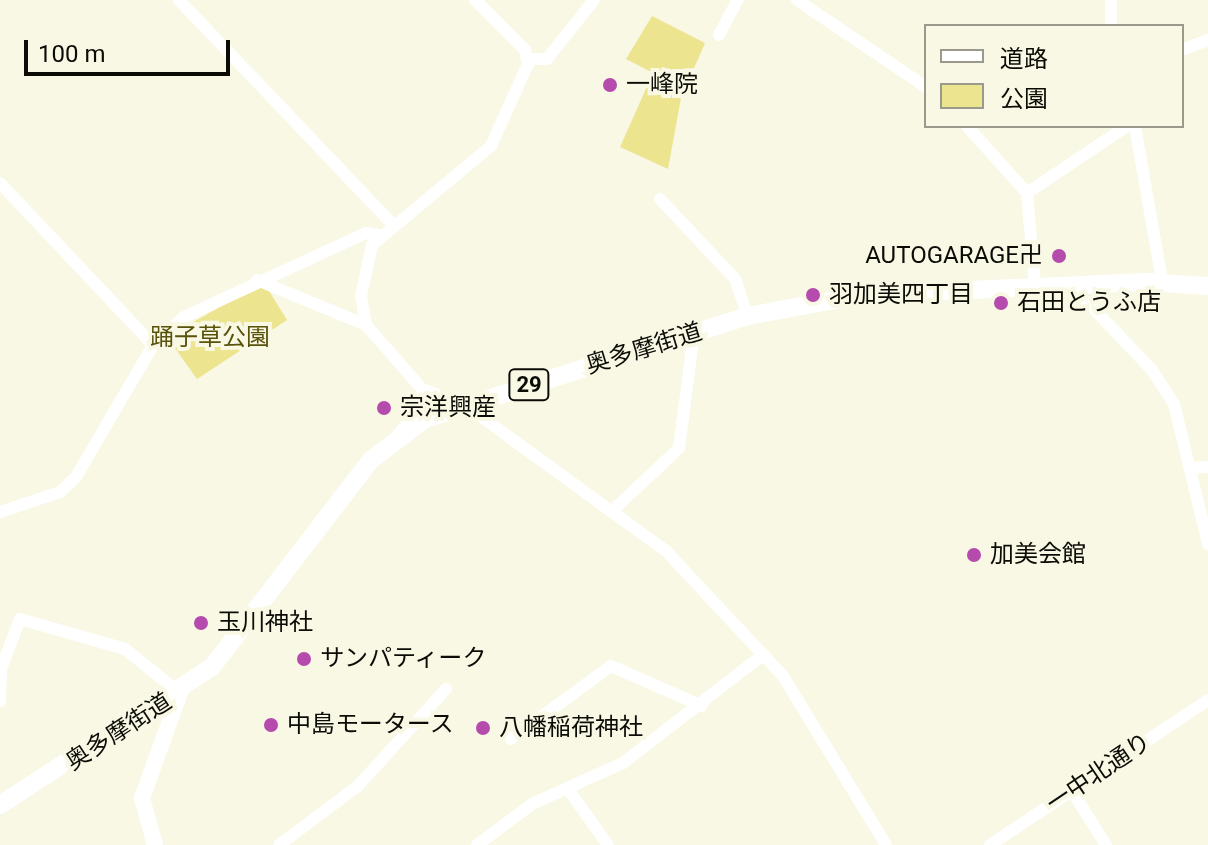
<!DOCTYPE html>
<meta charset="utf-8">
<style>
body{margin:0}
#map{position:relative;width:1208px;height:845px;overflow:hidden;background:#f9f8e5;font-family:Roboto,"Noto Sans JP",sans-serif}
div>[style]{position:absolute}
.green>*{inset:0;background:#ece48f}
.street>*{height:12px;margin:-6px;padding:0 6px;transform-origin:6px;border-radius:6px;background:#fff}
.secondary>*{height:16px;margin:-8px;padding:0 8px;transform-origin:8px;border-radius:8px;background:#fff}
.primary>*{height:18px;margin:-9px;padding:0 9px;transform-origin:9px;border-radius:9px;background:#fff}
.dots>*{width:22px;height:22px;translate:-50% -50%;box-sizing:border-box;border:4px solid #f9f8e5;border-radius:50%}
span{translate:-50% -50%;white-space:nowrap;text-align:center;line-height:1.15;-webkit-text-stroke:8px #f9f8e5;paint-order:stroke}
.shield-label span{padding:2px 6px;background:#f9f8e5;border:2px solid;border-radius:6px;-webkit-text-stroke-width:0}
.shield-label{font-size:22px;color:#0c0c06;font-weight:700}
.poi-label{font-size:24px;color:#0c0c06}
.left{translate:0 -50%;text-align:left}
.right{translate:-100% -50%;text-align:right}
.park-label{font-size:24px;color:#59520b}
.street-label{font-size:24px;color:#0c0c06}
.legend{position:absolute;left:924px;top:24px;width:260px;height:104px;box-sizing:border-box;background:#f9f8e5;border:2px solid #9a9a8c;margin:0;padding:10px 14px;list-style:none;font-size:24px;color:#0c0c06}
.legend li{display:flex;align-items:center;gap:16px;height:40px}
.legend b{width:40px;border:2px solid #9a9a8c}
.scale{position:absolute;left:24px;top:40px;width:206px;height:36px;box-sizing:border-box;border:4px solid #0c0c06;border-top:0;padding-left:10px;font-size:24px;line-height:28px;white-space:nowrap;color:#0c0c06;-webkit-text-stroke:6px #f9f8e5;paint-order:stroke}
</style>
<div id="map">
<div class="green">
<div style="clip-path:polygon(652px 16px,705px 43px,681px 98px,668px 169px,620px 147px,653px 73px,626px 59px)"></div>
<div style="clip-path:polygon(257px 286px,269px 291px,287px 320px,197px 379px,167px 337px)"></div>
</div>
<div class="street">
<div style="left:179px;top:0;width:309px;rotate:46.4deg"></div>
<div style="left:475px;top:0;width:71px;rotate:45deg"></div>
<div style="left:525px;top:50px;width:14px;rotate:78deg"></div>
<div style="left:528px;top:64px;width:90px;rotate:114.3deg"></div>
<div style="left:491px;top:146px;width:155px;rotate:140.2deg"></div>
<div style="left:372px;top:245px;width:52px;rotate:102.2deg"></div>
<div style="left:361px;top:296px;width:29px;rotate:80deg"></div>
<div style="left:366px;top:325px;width:85px;rotate:48.8deg"></div>
<div style="left:422px;top:389px;width:46px;rotate:20.4deg"></div>
<div style="left:465px;top:405px;width:250px;rotate:36deg"></div>
<div style="left:667px;top:552px;width:170px;rotate:46.9deg"></div>
<div style="left:783px;top:676px;width:198px;rotate:58.6deg"></div>
<div style="left:797px;top:0;width:156px;rotate:34deg"></div>
<div style="left:1111px;top:0;width:26px;rotate:90deg"></div>
<div style="left:719px;top:35px;width:40px;rotate:-62deg"></div>
<div style="left:1182px;top:50px;width:28px;rotate:-21deg"></div>
<div style="left:529px;top:59px;width:18px"></div>
<div style="left:547px;top:59px;width:75px;rotate:-51.5deg"></div>
<div style="left:967px;top:126px;width:90px;rotate:48.2deg"></div>
<div style="left:1135px;top:126px;width:157px;rotate:80.1deg"></div>
<div style="left:0;top:183px;width:223px;rotate:46.6deg"></div>
<div style="left:660px;top:199px;width:110px;rotate:46.8deg"></div>
<div style="left:735px;top:279px;width:39px;rotate:71deg"></div>
<div style="left:257px;top:280px;width:118px;rotate:22.4deg"></div>
<div style="left:1035px;top:286px;width:93px;rotate:-94.9deg"></div>
<div style="left:1027px;top:193px;width:120px;rotate:-33.8deg"></div>
<div style="left:1073px;top:287px;width:115px;rotate:46.4deg"></div>
<div style="left:1152px;top:370px;width:40px;rotate:57.1deg"></div>
<div style="left:1174px;top:404px;width:144px;rotate:76.3deg"></div>
<div style="left:397px;top:436px;width:53px;rotate:-52.7deg"></div>
<div style="left:1190px;top:468px;width:18px;rotate:-3deg"></div>
<div style="left:612px;top:511px;width:92px;rotate:-43.2deg"></div>
<div style="left:679px;top:448px;width:116px;rotate:-82.6deg"></div>
<div style="left:0;top:512px;width:63px;rotate:-18.4deg"></div>
<div style="left:60px;top:492px;width:22px;rotate:-43deg"></div>
<div style="left:76px;top:477px;width:153px;rotate:-59.7deg"></div>
<div style="left:153px;top:345px;width:42px;rotate:-42.1deg"></div>
<div style="left:184px;top:317px;width:200px;rotate:-24.8deg"></div>
<div style="left:366px;top:233px;width:14px;rotate:8deg"></div>
<div style="left:0;top:701px;width:32px;rotate:-88deg"></div>
<div style="left:1px;top:669px;width:53px;rotate:-69.2deg"></div>
<div style="left:20px;top:619px;width:109px;rotate:15.9deg"></div>
<div style="left:125px;top:649px;width:70px;rotate:38.7deg"></div>
<div style="left:511px;top:739px;width:124px;rotate:-36.1deg"></div>
<div style="left:611px;top:666px;width:99px;rotate:23.7deg"></div>
<div style="left:568px;top:789px;width:69px;rotate:54.5deg"></div>
<div style="left:1072px;top:791px;width:64px;rotate:57.8deg"></div>
<div style="left:279px;top:845px;width:99px;rotate:-36.8deg"></div>
<div style="left:358px;top:786px;width:131px;rotate:-47.8deg"></div>
<div style="left:477px;top:845px;width:69px;rotate:-36.7deg"></div>
<div style="left:532px;top:804px;width:100px;rotate:-24.3deg"></div>
<div style="left:623px;top:763px;width:178px;rotate:-37.7deg"></div>
<div style="left:990px;top:845px;width:262px;rotate:-33.6deg"></div>
</div>
<div class="secondary">
<div style="left:155px;top:845px;width:49px;rotate:-105.5deg"></div>
<div style="left:142px;top:798px;width:112px;rotate:-70.1deg"></div>
</div>
<div class="primary">
<div style="left:0;top:805px;width:253px;rotate:-33.1deg"></div>
<div style="left:212px;top:667px;width:261px;rotate:-52.5deg"></div>
<div style="left:371px;top:460px;width:68px;rotate:-37.2deg"></div>
<div style="left:425px;top:419px;width:339px;rotate:-17.7deg"></div>
<div style="left:748px;top:316px;width:114px;rotate:-10.6deg"></div>
<div style="left:860px;top:295px;width:286px;rotate:-2.6deg"></div>
<div style="left:1146px;top:282px;width:62px;rotate:3.7deg"></div>
</div>
<div class="dots">
<div style="left:610px;top:85px;background:#b44bad"></div>
<div style="left:1059px;top:256px;background:#b44bad"></div>
<div style="left:813px;top:295px;background:#b44bad"></div>
<div style="left:1001px;top:303px;background:#b44bad"></div>
<div style="left:384px;top:408px;background:#b44bad"></div>
<div style="left:974px;top:555px;background:#b44bad"></div>
<div style="left:201px;top:623px;background:#b44bad"></div>
<div style="left:304px;top:659px;background:#b44bad"></div>
<div style="left:271px;top:725px;background:#b44bad"></div>
<div style="left:483px;top:728px;background:#b44bad"></div>
</div>
<div class="shield-label">
<span style="left:529px;top:385px">29</span>
</div>
<div class="poi-label">
<span class="left" style="left:626px;top:85px">一峰院</span>
<span class="right" style="left:1043px;top:256px">AUTOGARAGE卍</span>
<span class="left" style="left:829px;top:295px">羽加美四丁目</span>
<span class="left" style="left:1017px;top:303px">石田とうふ店</span>
<span class="left" style="left:400px;top:408px">宗洋興産</span>
<span class="left" style="left:990px;top:555px">加美会館</span>
<span class="left" style="left:217px;top:623px">玉川神社</span>
<span class="left" style="left:320px;top:659px">サンパティーク</span>
<span class="left" style="left:287px;top:725px">中島モータース</span>
<span class="left" style="left:499px;top:728px">八幡稲荷神社</span>
</div>
<div class="park-label">
<span style="left:210px;top:338px">踊子草公園</span>
</div>
<div class="street-label">
<span style="left:644px;top:349px;rotate:-17deg">奥多摩街道</span>
<span style="left:119px;top:732px;rotate:-33deg">奥多摩街道</span>
<span style="left:1099px;top:773px;rotate:-34deg">一中北通り</span>
</div>
<ul class="legend">
<li><b style="height:10px;background:#fff"></b>道路</li>
<li><b style="height:22px;background:#ece48f"></b>公園</li>
</ul>
<div class="scale">100 m</div>
</div>
